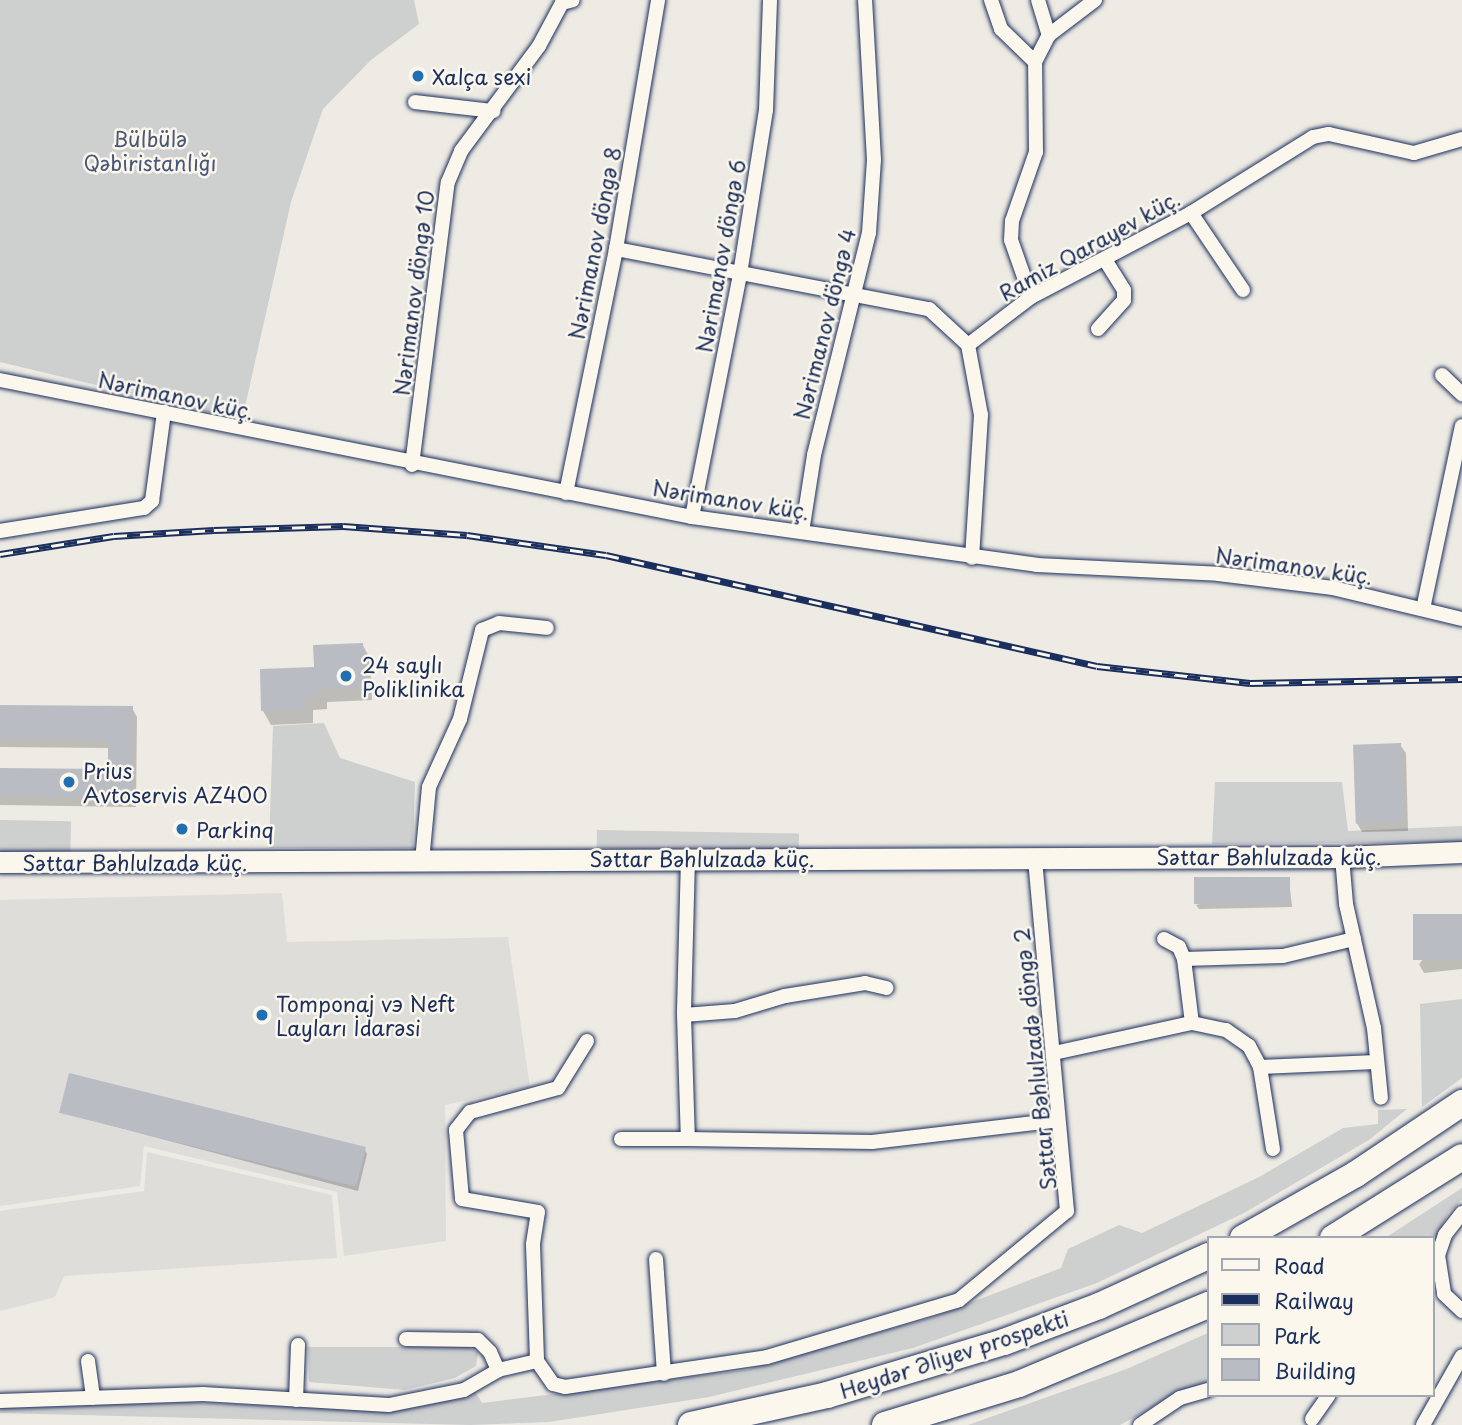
<!DOCTYPE html>
<meta charset="utf-8">
<style>
body{margin:0}
#map{position:relative;width:1462px;height:1425px;overflow:hidden;background:#eeebe4;font-family:"Playpen Sans",sans-serif}
div>[style]{position:absolute}
.built>*{inset:0;background:#deddda}
.green>*{inset:0;background:#cecfcf;transform-origin:0 0}
.shadow>*{inset:0;background:#0003}
.building>*{inset:0;background:#b9bcc3;transform-origin:0 0}
.roads{filter:drop-shadow(0 0 2px #1b2f5e) drop-shadow(0 0 2px #1b2f5e)}
.minor>*{height:14px;margin:-7px;padding:0 7px;transform-origin:7px;border-radius:7px;background:#fbf7ec}
.secondary>*{height:21px;margin:-10.5px;padding:0 10.5px;transform-origin:10.5px;border-radius:10.5px;background:#fbf7ec}
.motorway>*{height:26px;margin:-13px;padding:0 13px;transform-origin:13px;border-radius:13px;background:#fbf7ec}
.rail>*{height:7px;margin-top:-3.5px;transform-origin:0;background:repeating-linear-gradient(90deg,#fbf7ec 0 13px,#1b2f5e 0 26px);box-sizing:border-box;border-block:2px solid #1b2f5e}
.dots>*{width:19px;height:19px;translate:-50% -50%;box-sizing:border-box;border:4px solid #fbf7ec;border-radius:50%}
span{translate:-50% -50%;white-space:nowrap;text-align:center;line-height:1.15;-webkit-text-stroke:5px #fbf7ec;paint-order:stroke}
.poi-label{font-size:21px;color:#1b2f5e}
.left{translate:0 -50%;text-align:left}
.park-label{font-size:21px;color:#48577a}
.street-label{font-size:21px;color:#1b2f5e}
.legend{position:absolute;left:1207px;top:1236px;width:228px;height:161px;box-sizing:border-box;background:#fbf7ec;border:2px solid #a1a7b3;margin:0;padding:9px 12px;list-style:none;font-size:21px;color:#1b2f5e}
.legend li{display:flex;align-items:center;gap:14px;height:35px}
.legend b{width:35px;border:2px solid #a1a7b3}
</style>
<div id="map">
<div class="built">
<div style="clip-path:polygon(282px 893px,287px 942px,508px 937px,530px 1087px,445px 1105px,446px 1241px,344px 1256px,337px 1192px,144px 1146px,140px 1186px,0 1206px,0 900px)"></div>
<div style="clip-path:polygon(147px 1152px,332px 1195px,337px 1258px,64px 1276px,55px 1297px,0 1311px,0 1211px,144px 1191px)"></div>
</div>
<div class="green">
<div style="clip-path:polygon(0 0,414px 0,419px 24px,371px 60px,323px 109px,291px 202px,242px 420px,0 362px)"></div>
<div style="clip-path:polygon(324px 723px,340px 758px,415px 782px,413px 848px,269px 848px,273px 726px)"></div>
<div style="clip-path:polygon(1215px 782px,1342px 782px,1348px 831px,1462px 826px,1462px 842px,1212px 844px)"></div>
<div style="left:0;top:820px;width:71px;height:33px;rotate:1deg"></div>
<div style="left:597px;top:830px;width:202px;height:18px;rotate:1deg"></div>
<div style="clip-path:polygon(1462px 999px,1462px 1078px,1422px 1107px,1420px 1004px)"></div>
<div style="clip-path:polygon(1407px 1109px,1369px 1140px,1244px 1213px,1097px 1283px,913px 1348px,709px 1397px,549px 1422px,470px 1425px,0 1413px,0 1405px,191px 1402px,388px 1411px,475px 1391px,482px 1403px,745px 1370px,930px 1318px,1061px 1268px,1068px 1249px,1119px 1225px,1142px 1233px,1259px 1177px,1343px 1128px,1378px 1124px,1378px 1110px)"></div>
<div style="clip-path:polygon(1462px 1188px,1462px 1200px,1448px 1213px,1432px 1248px,1432px 1238px,1385px 1238px)"></div>
<div style="clip-path:polygon(1208px 1333px,1208px 1382px,1183px 1390px,1120px 1425px,968px 1425px,1124px 1370px)"></div>
<div style="clip-path:polygon(308px 1347px,469px 1347px,478px 1353px,476px 1366px,455px 1378px,405px 1390px,309px 1382px)"></div>
</div>
<div class="shadow">
<div style="clip-path:polygon(362px 644px,370px 658px,372px 700px,327px 702px,327px 709px,313px 710px,313px 723px,271px 725px,263px 711px,315px 668px)"></div>
<div style="clip-path:polygon(0 706px,132px 708px,137px 717px,136px 807px,0 805px,0 770px,109px 771px,110px 748px,0 747px)"></div>
<div style="clip-path:polygon(1400px 745px,1406px 753px,1408px 831px,1362px 832px,1357px 823px)"></div>
<div style="clip-path:polygon(1289px 879px,1292px 907px,1199px 909px,1196px 905px)"></div>
<div style="clip-path:polygon(1462px 915px,1462px 969px,1424px 973px,1419px 964px)"></div>
<div style="clip-path:polygon(60px 1112px,365px 1150px,367px 1154px,358px 1191px)"></div>
</div>
<div class="building">
<div style="clip-path:polygon(363px 643px,365px 687px,320px 689px,320px 695px,306px 696px,306px 709px,261px 711px,260px 669px,314px 667px,313px 645px)"></div>
<div style="clip-path:polygon(0 705px,133px 706px,132px 799px,0 795px,0 768px,108px 769px,108px 740px,0 739px)"></div>
<div style="left:1401px;top:743px;width:79px;height:48px;rotate:88deg"></div>
<div style="left:1290px;top:877px;width:27px;height:96px;rotate:90deg"></div>
<div style="left:1462px;top:914px;width:46px;height:49px;rotate:90deg"></div>
<div style="left:69px;top:1073px;width:306px;height:41px;rotate:14deg"></div>
</div>
<div class="roads">
<div class="minor">
<div style="left:991px;top:0;width:31px;rotate:71deg"></div>
<div style="left:1001px;top:29px;width:47px;rotate:44.1deg"></div>
<div style="left:1038px;top:0;width:37px;rotate:73deg"></div>
<div style="left:415px;top:102px;width:79px;rotate:6.6deg"></div>
<div style="left:1191px;top:213px;width:93px;rotate:56deg"></div>
<div style="left:616px;top:249px;width:319px;rotate:10.9deg"></div>
<div style="left:929px;top:309px;width:53px;rotate:42.7deg"></div>
<div style="left:968px;top:345px;width:79px;rotate:-37.3deg"></div>
<div style="left:1031px;top:297px;width:181px;rotate:-27.7deg"></div>
<div style="left:1191px;top:213px;width:144px;rotate:-31.9deg"></div>
<div style="left:1313px;top:137px;width:16px;rotate:-11deg"></div>
<div style="left:1329px;top:134px;width:87px;rotate:12.6deg"></div>
<div style="left:1414px;top:153px;width:50px;rotate:-16.3deg"></div>
<div style="left:1031px;top:297px;width:60px;rotate:-109.3deg"></div>
<div style="left:1011px;top:240px;width:19px;rotate:-87deg"></div>
<div style="left:1012px;top:221px;width:73px;rotate:-70.8deg"></div>
<div style="left:1036px;top:152px;width:90px;rotate:-90.6deg"></div>
<div style="left:1035px;top:62px;width:30px;rotate:-63deg"></div>
<div style="left:1049px;top:35px;width:58px;rotate:-37.3deg"></div>
<div style="left:1098px;top:329px;width:39px;rotate:-48deg"></div>
<div style="left:1124px;top:300px;width:10px;rotate:-90deg"></div>
<div style="left:1124px;top:290px;width:34px;rotate:-122deg"></div>
<div style="left:968px;top:345px;width:71px;rotate:79.5deg"></div>
<div style="left:981px;top:415px;width:143px;rotate:93.6deg"></div>
<div style="left:1442px;top:375px;width:28px;rotate:44deg"></div>
<div style="left:0;top:380px;width:705px;rotate:11.2deg"></div>
<div style="left:692px;top:517px;width:348px;rotate:7.9deg"></div>
<div style="left:1037px;top:565px;width:181px;rotate:2.8deg"></div>
<div style="left:1218px;top:574px;width:116px;rotate:6.9deg"></div>
<div style="left:1333px;top:588px;width:133px;rotate:13.5deg"></div>
<div style="left:412px;top:465px;width:285px;rotate:-82.8deg"></div>
<div style="left:448px;top:182px;width:34px;rotate:-67deg"></div>
<div style="left:461px;top:151px;width:131px;rotate:-53.4deg"></div>
<div style="left:539px;top:46px;width:49px;rotate:-61.9deg"></div>
<div style="left:562px;top:3px;width:11px;rotate:-15deg"></div>
<div style="left:566px;top:493px;width:249px;rotate:-78.4deg"></div>
<div style="left:616px;top:249px;width:253px;rotate:-80.4deg"></div>
<div style="left:692px;top:517px;width:248px;rotate:-78.8deg"></div>
<div style="left:740px;top:274px;width:166px;rotate:-81deg"></div>
<div style="left:766px;top:110px;width:110px;rotate:-87.9deg"></div>
<div style="left:0;top:531px;width:146px;rotate:-9.1deg"></div>
<div style="left:144px;top:508px;width:11px;rotate:-41deg"></div>
<div style="left:152px;top:501px;width:90px;rotate:-82.3deg"></div>
<div style="left:802px;top:532px;width:78px;rotate:-81.1deg"></div>
<div style="left:814px;top:455px;width:229px;rotate:-76.1deg"></div>
<div style="left:869px;top:233px;width:73px;rotate:-86.1deg"></div>
<div style="left:874px;top:160px;width:160px;rotate:-93.2deg"></div>
<div style="left:1423px;top:609px;width:187px;rotate:-78deg"></div>
<div style="left:1342px;top:857px;width:47px;rotate:85.1deg"></div>
<div style="left:1346px;top:904px;width:127px;rotate:77.3deg"></div>
<div style="left:1374px;top:1028px;width:70px;rotate:84.3deg"></div>
<div style="left:688px;top:858px;width:157px;rotate:91.5deg"></div>
<div style="left:684px;top:1015px;width:124px;rotate:88.2deg"></div>
<div style="left:688px;top:1139px;width:184px;rotate:0.9deg"></div>
<div style="left:872px;top:1142px;width:187px;rotate:-6.7deg"></div>
<div style="left:422px;top:861px;width:74px;rotate:-84.6deg"></div>
<div style="left:429px;top:787px;width:75px;rotate:-65.5deg"></div>
<div style="left:460px;top:719px;width:92px;rotate:-76.1deg"></div>
<div style="left:482px;top:630px;width:18px;rotate:-22deg"></div>
<div style="left:499px;top:623px;width:48px;rotate:5.9deg"></div>
<div style="left:1164px;top:939px;width:17px;rotate:28deg"></div>
<div style="left:1179px;top:947px;width:13px;rotate:67deg"></div>
<div style="left:1184px;top:959px;width:64px;rotate:82.9deg"></div>
<div style="left:1184px;top:959px;width:99px;rotate:-1.7deg"></div>
<div style="left:1283px;top:956px;width:73px;rotate:-13.5deg"></div>
<div style="left:684px;top:1015px;width:51px;rotate:-4.5deg"></div>
<div style="left:735px;top:1011px;width:52px;rotate:-16.7deg"></div>
<div style="left:785px;top:996px;width:81px;rotate:-9.2deg"></div>
<div style="left:865px;top:983px;width:22px;rotate:13deg"></div>
<div style="left:587px;top:1041px;width:55px;rotate:121.7deg"></div>
<div style="left:558px;top:1088px;width:91px;rotate:164.7deg"></div>
<div style="left:470px;top:1112px;width:23px;rotate:128deg"></div>
<div style="left:456px;top:1130px;width:69px;rotate:85deg"></div>
<div style="left:462px;top:1199px;width:77px;rotate:9.7deg"></div>
<div style="left:538px;top:1212px;width:33px;rotate:99deg"></div>
<div style="left:533px;top:1245px;width:116px;rotate:88deg"></div>
<div style="left:537px;top:1361px;width:28px;rotate:55deg"></div>
<div style="left:553px;top:1384px;width:12px;rotate:14deg"></div>
<div style="left:565px;top:1387px;width:204px;rotate:-8.4deg"></div>
<div style="left:767px;top:1357px;width:200px;rotate:-16.5deg"></div>
<div style="left:959px;top:1300px;width:140px;rotate:-39.5deg"></div>
<div style="left:1067px;top:1211px;width:355px;rotate:-95.2deg"></div>
<div style="left:1054px;top:1053px;width:141px;rotate:-12.3deg"></div>
<div style="left:1192px;top:1023px;width:35px;rotate:12deg"></div>
<div style="left:1226px;top:1030px;width:28px;rotate:35deg"></div>
<div style="left:1249px;top:1046px;width:24px;rotate:62deg"></div>
<div style="left:621px;top:1139px;width:67px"></div>
<div style="left:1273px;top:1149px;width:83px;rotate:-99deg"></div>
<div style="left:1260px;top:1067px;width:116px;rotate:-2.5deg"></div>
<div style="left:1462px;top:1213px;width:28px;rotate:128deg"></div>
<div style="left:1445px;top:1235px;width:21px;rotate:109deg"></div>
<div style="left:1438px;top:1255px;width:39px;rotate:81deg"></div>
<div style="left:1444px;top:1294px;width:25px;rotate:43deg"></div>
<div style="left:656px;top:1259px;width:115px;rotate:86deg"></div>
<div style="left:406px;top:1339px;width:72px;rotate:0.8deg"></div>
<div style="left:478px;top:1340px;width:17px;rotate:45deg"></div>
<div style="left:490px;top:1352px;width:20px;rotate:66deg"></div>
<div style="left:88px;top:1361px;width:37px;rotate:82deg"></div>
<div style="left:296px;top:1400px;width:55px;rotate:-87.9deg"></div>
<div style="left:0;top:1401px;width:203px;rotate:-2deg"></div>
<div style="left:203px;top:1394px;width:186px;rotate:3.4deg"></div>
<div style="left:389px;top:1405px;width:76px;rotate:-11.3deg"></div>
<div style="left:464px;top:1390px;width:39px;rotate:-30deg"></div>
<div style="left:498px;top:1370px;width:40px;rotate:-13deg"></div>
<div style="left:1312px;top:1419px;width:29px;rotate:-55deg"></div>
<div style="left:1140px;top:1425px;width:48px;rotate:-34deg"></div>
<div style="left:1180px;top:1398px;width:29px;rotate:-16deg"></div>
<div style="left:1423px;top:1425px;width:79px;rotate:-60.5deg"></div>
</div>
<div class="secondary">
<div style="left:0;top:862px;width:1342px;rotate:-0.21deg"></div>
<div style="left:1342px;top:857px;width:120px;rotate:-2.4deg"></div>
</div>
<div class="motorway">
<div style="left:1243px;top:1238px;width:130px;rotate:-29.5deg"></div>
<div style="left:1356px;top:1174px;width:128px;rotate:-33.8deg"></div>
<div style="left:1333px;top:1238px;width:152px;rotate:-32.1deg"></div>
<div style="left:691px;top:1425px;width:139px;rotate:-12.4deg"></div>
<div style="left:827px;top:1395px;width:185px;rotate:-16.7deg"></div>
<div style="left:1004px;top:1342px;width:102px;rotate:-20.8deg"></div>
<div style="left:1099px;top:1306px;width:120px;rotate:-24.6deg"></div>
<div style="left:885px;top:1425px;width:140px;rotate:-17deg"></div>
<div style="left:1019px;top:1384px;width:205px;rotate:-22.7deg"></div>
</div>
</div>
<div class="rail">
<div style="left:0;top:554px;width:115px;rotate:-9deg"></div>
<div style="left:114px;top:536px;width:100px;rotate:-3.4deg"></div>
<div style="left:214px;top:530px;width:129px;rotate:-1.8deg"></div>
<div style="left:343px;top:526px;width:124px;rotate:4.2deg"></div>
<div style="left:467px;top:535px;width:140px;rotate:8.2deg"></div>
<div style="left:606px;top:555px;width:503px;rotate:12.74deg"></div>
<div style="left:1097px;top:666px;width:154px;rotate:6.3deg"></div>
<div style="left:1250px;top:683px;width:212px;rotate:-1.1deg"></div>
</div>
<div class="dots">
<div style="left:418px;top:76px;background:#1f6fb2"></div>
<div style="left:346px;top:676px;background:#1f6fb2"></div>
<div style="left:69px;top:782px;background:#1f6fb2"></div>
<div style="left:182px;top:829px;background:#1f6fb2"></div>
<div style="left:262px;top:1015px;background:#1f6fb2"></div>
</div>
<div class="poi-label">
<span class="left" style="left:432px;top:76px">Xalça sexi</span>
<span class="left" style="left:362px;top:676px">24 saylı<br>Poliklinika</span>
<span class="left" style="left:83px;top:782px">Prius<br>Avtoservis AZ400</span>
<span class="left" style="left:196px;top:829px">Parkinq</span>
<span class="left" style="left:276px;top:1015px">Tomponaj vэ Neft<br>Layları İdarəsi</span>
</div>
<div class="park-label">
<span style="left:150px;top:150px">Bülbülə<br>Qəbiristanlığı</span>
</div>
<div class="street-label">
<span style="left:594px;top:243px;rotate:-79deg">Nərimanov döngə 8</span>
<span style="left:1089px;top:245px;rotate:-29deg">Ramiz Qarayev küç.</span>
<span style="left:720px;top:256px;rotate:-80deg">Nərimanov döngə 6</span>
<span style="left:413px;top:293px;rotate:-83deg">Nərimanov döngə 10</span>
<span style="left:824px;top:324px;rotate:-76deg">Nərimanov döngə 4</span>
<span style="left:176px;top:395px;rotate:12deg">Nərimanov küç.</span>
<span style="left:731px;top:499px;rotate:9deg">Nərimanov küç.</span>
<span style="left:1294px;top:565px;rotate:8deg">Nərimanov küç.</span>
<span style="left:1269px;top:856px">Səttar Bəhlulzadə küç.</span>
<span style="left:702px;top:858px">Səttar Bəhlulzadə küç.</span>
<span style="left:135px;top:862px">Səttar Bəhlulzadə küç.</span>
<span style="left:1034px;top:1059px;rotate:-96deg">Səttar Bəhlulzadə döngə 2</span>
<span style="left:954px;top:1354px;rotate:-18deg">Heydər Əliyev prospekti</span>
</div>
<ul class="legend">
<li><b style="height:9px;background:#fbf7ec"></b>Road</li>
<li><b style="height:9px;background:#1b2f5e"></b>Railway</li>
<li><b style="height:19px;background:#cecfcf"></b>Park</li>
<li><b style="height:19px;background:#b9bcc3"></b>Building</li>
</ul>
</div>
